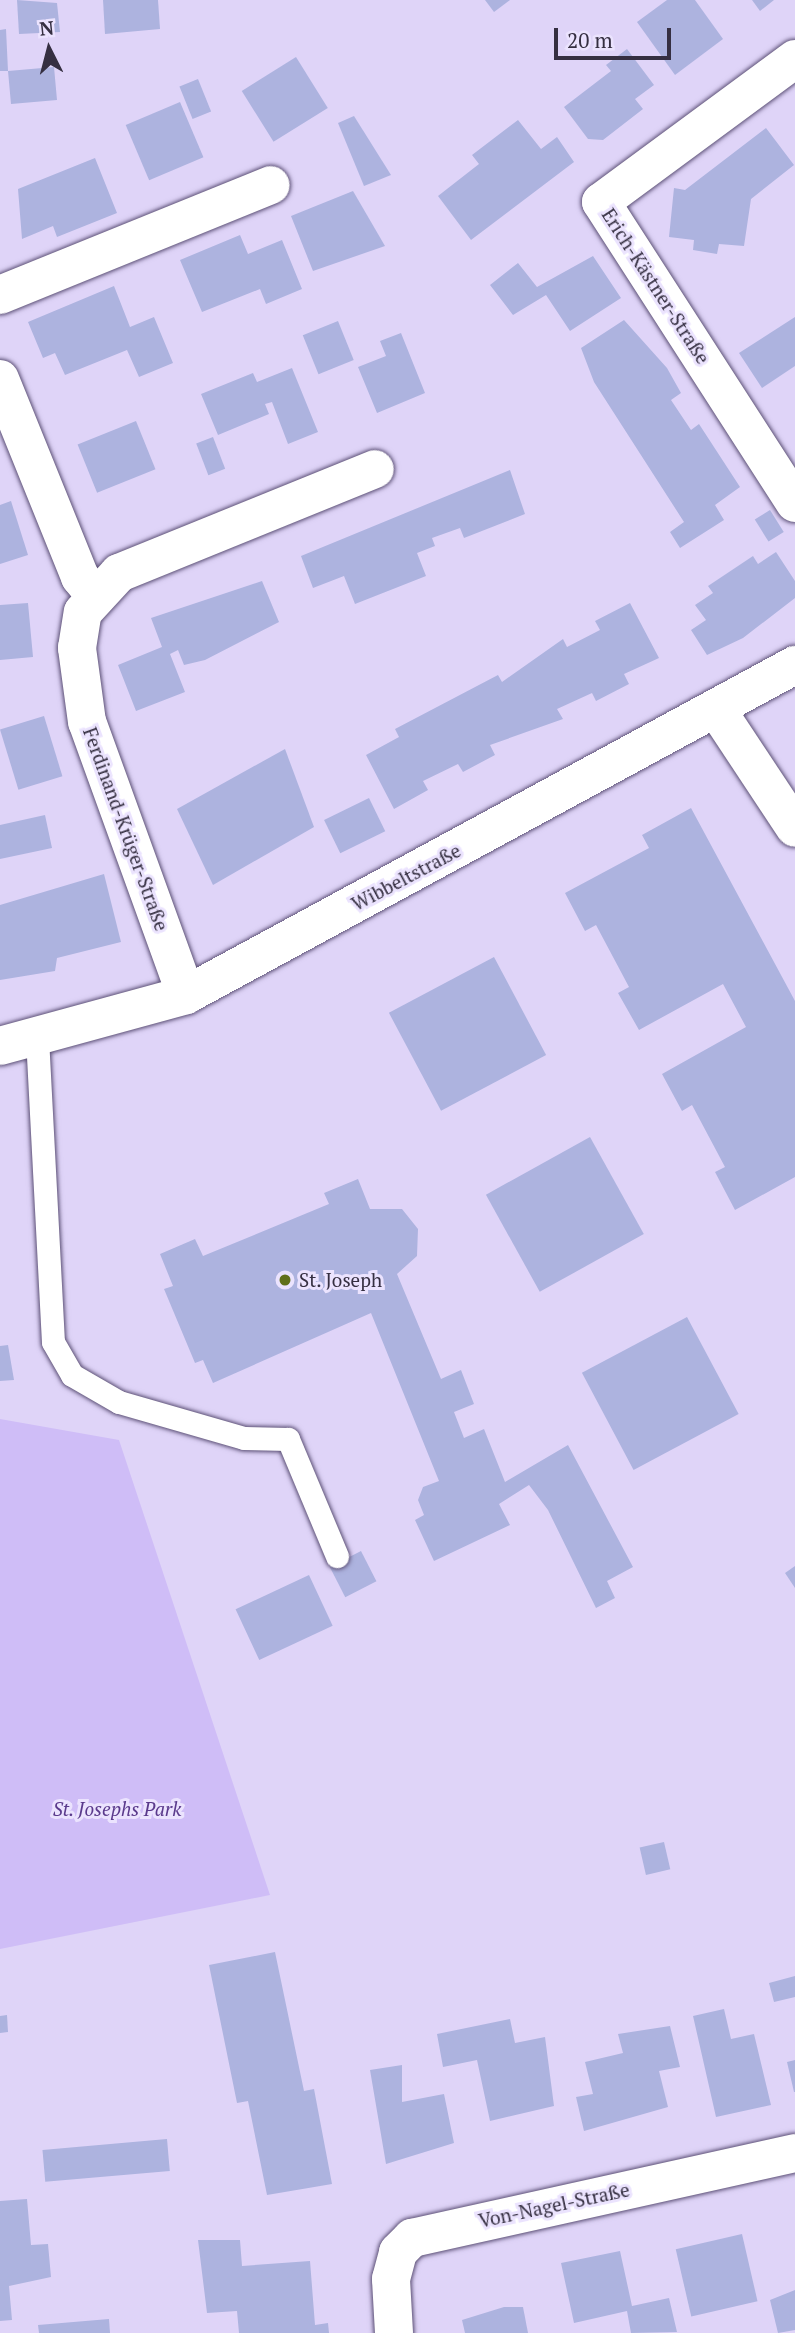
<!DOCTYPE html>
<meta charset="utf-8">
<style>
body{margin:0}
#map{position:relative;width:795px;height:2333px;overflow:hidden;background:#dfd4f8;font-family:"PT Serif",serif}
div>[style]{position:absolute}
.green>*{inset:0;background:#cfbdf7}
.building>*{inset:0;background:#adb3df;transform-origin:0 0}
.roads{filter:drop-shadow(0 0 2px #5d5177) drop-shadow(0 0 2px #5d5177)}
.service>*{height:23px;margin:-11.5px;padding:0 11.5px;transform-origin:11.5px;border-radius:11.5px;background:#fff}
.minor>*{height:38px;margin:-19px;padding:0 19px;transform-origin:19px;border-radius:19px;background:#fff}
.dots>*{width:19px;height:19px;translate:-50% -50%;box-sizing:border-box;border:4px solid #ebe3fe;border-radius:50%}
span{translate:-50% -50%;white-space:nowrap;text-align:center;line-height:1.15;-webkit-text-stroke:6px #ebe3fe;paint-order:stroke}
.street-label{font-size:19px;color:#352f41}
.poi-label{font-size:19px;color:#352f41}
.left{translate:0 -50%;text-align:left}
.park-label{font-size:19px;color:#5a3a8c;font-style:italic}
.north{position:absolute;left:14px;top:14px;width:70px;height:70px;-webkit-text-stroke:5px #ebe3fe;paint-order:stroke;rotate:354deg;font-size:19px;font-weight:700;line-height:28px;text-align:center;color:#352f41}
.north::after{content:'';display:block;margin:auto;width:24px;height:32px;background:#352f41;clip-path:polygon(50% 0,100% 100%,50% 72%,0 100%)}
.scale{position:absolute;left:554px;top:28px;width:117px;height:32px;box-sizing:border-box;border:4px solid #352f41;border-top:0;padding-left:9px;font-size:21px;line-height:24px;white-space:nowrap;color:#352f41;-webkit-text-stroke:5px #ebe3fe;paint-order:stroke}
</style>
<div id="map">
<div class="green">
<div style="clip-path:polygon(0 1419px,119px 1440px,270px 1895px,0 1949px)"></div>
</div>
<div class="building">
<div style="clip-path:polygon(17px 0,57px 3px,60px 32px,19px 34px)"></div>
<div style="clip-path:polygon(103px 0,158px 0,160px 29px,105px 34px)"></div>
<div style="clip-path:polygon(485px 0,510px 0,494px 12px)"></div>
<div style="clip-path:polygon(667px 0,695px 0,723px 39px,675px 75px,637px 22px)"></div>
<div style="clip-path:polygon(752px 0,774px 0,760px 11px)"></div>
<div style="clip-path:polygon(6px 29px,8px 71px,54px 67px,57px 100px,11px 104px,8px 71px,0 71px,0 30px)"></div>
<div style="clip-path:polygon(627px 49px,654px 85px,635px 99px,643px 109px,603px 140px,588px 139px,564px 107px,611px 71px,606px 65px)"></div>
<div style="left:296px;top:57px;width:60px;height:64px;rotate:58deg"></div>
<div style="left:198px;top:79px;width:35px;height:20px;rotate:68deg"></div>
<div style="left:180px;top:102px;width:60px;height:59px;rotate:67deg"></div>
<div style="clip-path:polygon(354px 116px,391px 175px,364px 186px,338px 123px)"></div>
<div style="clip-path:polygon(518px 120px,541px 149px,557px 137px,574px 162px,471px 240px,438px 196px,479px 164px,472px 155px)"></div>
<div style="clip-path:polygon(766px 128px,794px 165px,751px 199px,744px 246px,719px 244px,717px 254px,693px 250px,694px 240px,669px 237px,674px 188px,685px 190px)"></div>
<div style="clip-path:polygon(95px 158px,117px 213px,57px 237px,53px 226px,22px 239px,18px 189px)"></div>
<div style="clip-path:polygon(353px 191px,385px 246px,313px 271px,291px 216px)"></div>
<div style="clip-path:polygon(240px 235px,248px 254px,282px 240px,302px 289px,266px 304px,260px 289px,202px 312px,180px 260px)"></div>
<div style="clip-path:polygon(593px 256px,621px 298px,570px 331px,546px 295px,513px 315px,490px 285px,518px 263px,537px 287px)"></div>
<div style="clip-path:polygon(114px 286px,130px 327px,154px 317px,173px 363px,139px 377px,127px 350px,65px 375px,55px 353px,43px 358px,28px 322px)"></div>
<div style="clip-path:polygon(795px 317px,795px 366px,762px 388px,739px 353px)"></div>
<div style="clip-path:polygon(624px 320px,667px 368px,681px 393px,671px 400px,691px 430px,699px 424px,740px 487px,715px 505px,724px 520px,680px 548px,670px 532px,684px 522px,594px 382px,581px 348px)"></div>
<div style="left:338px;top:321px;width:42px;height:38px;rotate:68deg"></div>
<div style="clip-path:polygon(401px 333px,425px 393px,377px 413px,358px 367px,386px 356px,380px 341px)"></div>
<div style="clip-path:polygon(292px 368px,318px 432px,288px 444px,272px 402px,265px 404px,269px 414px,218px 435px,201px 394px,253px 373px,257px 382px)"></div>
<div style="left:136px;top:421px;width:52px;height:63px;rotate:68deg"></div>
<div style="left:213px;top:437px;width:34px;height:18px;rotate:69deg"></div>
<div style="clip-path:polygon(510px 470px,525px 514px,464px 538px,460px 528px,432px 538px,435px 546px,417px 553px,426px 576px,355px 604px,344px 576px,313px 588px,301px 556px)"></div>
<div style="clip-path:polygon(11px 501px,28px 555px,0 564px,0 505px)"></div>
<div style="left:770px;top:510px;width:26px;height:18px;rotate:58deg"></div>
<div style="clip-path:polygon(776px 552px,795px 581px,795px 598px,743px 638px,707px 655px,691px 630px,706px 620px,695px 605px,713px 593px,708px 586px,753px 556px,758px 564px)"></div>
<div style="clip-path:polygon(262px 581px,279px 622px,205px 660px,184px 665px,178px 650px,170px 654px,185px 692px,136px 711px,118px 665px,162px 647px,151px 618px)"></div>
<div style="clip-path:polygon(28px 603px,33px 657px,0 660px,0 605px)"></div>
<div style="clip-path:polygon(630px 603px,659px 658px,624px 674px,629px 684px,596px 701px,592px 693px,557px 709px,563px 719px,490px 745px,495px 755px,463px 772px,458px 764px,423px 781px,428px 790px,394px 809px,366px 755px,399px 737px,395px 729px,498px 675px,502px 682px,563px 639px,567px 647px,600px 630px,595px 621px)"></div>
<div style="left:44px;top:716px;width:63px;height:46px;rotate:73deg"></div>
<div style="clip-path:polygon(285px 749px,314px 827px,213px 885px,177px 809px)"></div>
<div style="left:369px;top:798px;width:37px;height:50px;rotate:64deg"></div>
<div style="clip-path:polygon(691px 808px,795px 1001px,795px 1177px,735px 1210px,715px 1172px,725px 1167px,692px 1105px,682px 1111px,662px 1074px,746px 1027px,723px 984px,639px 1030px,618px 993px,629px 987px,596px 925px,585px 931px,565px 893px,649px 848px,642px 835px)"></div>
<div style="clip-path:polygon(45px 815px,52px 848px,0 859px,0 825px)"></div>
<div style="clip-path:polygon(104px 874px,121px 942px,57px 958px,55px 971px,0 980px,0 905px)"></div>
<div style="left:494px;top:957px;width:111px;height:119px;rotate:62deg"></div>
<div style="left:590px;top:1137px;width:111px;height:119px;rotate:61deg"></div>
<div style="clip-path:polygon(358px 1179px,370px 1209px,402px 1209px,418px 1229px,417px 1256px,397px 1274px,441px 1379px,461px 1370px,474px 1404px,454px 1412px,464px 1438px,484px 1429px,505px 1482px,568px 1445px,633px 1567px,607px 1581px,615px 1598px,596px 1608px,548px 1510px,529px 1485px,499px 1504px,510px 1525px,434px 1561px,415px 1520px,424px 1515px,418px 1500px,423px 1487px,439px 1481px,371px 1313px,213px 1383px,203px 1360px,195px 1363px,164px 1289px,173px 1286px,160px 1254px,195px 1239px,203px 1256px,329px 1204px,324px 1193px)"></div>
<div style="left:687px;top:1317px;width:110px;height:119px;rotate:62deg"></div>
<div style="clip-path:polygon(8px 1345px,14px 1380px,0 1381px,0 1346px)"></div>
<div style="left:361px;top:1551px;width:34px;height:35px;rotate:63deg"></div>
<div style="clip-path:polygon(795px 1566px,795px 1588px,785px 1573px)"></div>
<div style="left:309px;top:1575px;width:56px;height:81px;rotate:65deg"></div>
<div style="left:664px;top:1842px;width:28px;height:25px;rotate:77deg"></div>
<div style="clip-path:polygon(275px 1952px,304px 2091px,314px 2089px,332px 2184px,267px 2195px,248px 2101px,237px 2103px,209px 1965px)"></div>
<div style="clip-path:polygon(795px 1976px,795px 1997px,774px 2002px,769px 1983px)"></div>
<div style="clip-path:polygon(724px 2009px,731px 2039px,754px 2034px,771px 2105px,716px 2117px,693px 2016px)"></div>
<div style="clip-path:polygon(7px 2015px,8px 2032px,0 2033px,0 2016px)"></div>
<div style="clip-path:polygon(510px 2019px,515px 2043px,545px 2037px,554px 2106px,490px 2121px,477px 2060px,443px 2067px,437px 2034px)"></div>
<div style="clip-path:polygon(670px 2026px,680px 2067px,659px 2071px,668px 2107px,584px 2131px,576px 2097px,593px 2094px,585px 2062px,623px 2053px,618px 2034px)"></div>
<div style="clip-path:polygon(795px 2060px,795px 2092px,794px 2092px,787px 2062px)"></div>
<div style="clip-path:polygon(402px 2065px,402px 2102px,444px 2094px,454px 2143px,386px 2164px,370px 2070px)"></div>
<div style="left:167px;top:2139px;width:32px;height:125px;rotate:85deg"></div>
<div style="clip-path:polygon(27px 2199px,31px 2245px,48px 2244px,51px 2277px,9px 2286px,12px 2320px,0 2321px,0 2201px)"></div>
<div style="left:742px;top:2234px;width:69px;height:68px;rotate:77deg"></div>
<div style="clip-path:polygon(198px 2240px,240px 2240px,242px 2266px,310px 2261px,315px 2325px,328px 2323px,329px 2333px,239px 2333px,237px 2311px,207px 2313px)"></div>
<div style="clip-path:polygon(620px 2251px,632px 2306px,669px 2298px,677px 2332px,631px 2333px,627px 2311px,574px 2323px,561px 2263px)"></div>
<div style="clip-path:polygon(795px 2290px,795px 2330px,778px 2333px,770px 2300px)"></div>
<div style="clip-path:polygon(504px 2307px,523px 2307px,528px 2333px,465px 2333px,462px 2320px)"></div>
<div style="clip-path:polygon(109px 2319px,110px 2333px,39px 2333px,38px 2325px)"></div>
</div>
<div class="roads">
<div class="service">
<div style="left:37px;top:1037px;width:305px;rotate:87deg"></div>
<div style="left:53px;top:1342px;width:38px;rotate:60deg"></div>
<div style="left:72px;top:1375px;width:54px;rotate:29.9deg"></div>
<div style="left:119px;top:1402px;width:130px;rotate:16.1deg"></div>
<div style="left:244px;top:1438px;width:44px;rotate:1.3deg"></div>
<div style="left:288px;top:1439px;width:127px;rotate:67.3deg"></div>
</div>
<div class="minor">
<div style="left:795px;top:59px;width:241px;rotate:143.6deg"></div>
<div style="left:601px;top:202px;width:358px;rotate:57.2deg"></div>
<div style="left:0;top:295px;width:292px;rotate:-22.1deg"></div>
<div style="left:0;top:379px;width:214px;rotate:68deg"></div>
<div style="left:80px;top:577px;width:26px;rotate:51deg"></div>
<div style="left:717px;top:710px;width:141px;rotate:56.5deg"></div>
<div style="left:186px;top:995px;width:290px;rotate:-109.9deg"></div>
<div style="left:87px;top:722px;width:75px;rotate:-97.7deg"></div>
<div style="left:77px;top:648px;width:36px;rotate:-81deg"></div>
<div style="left:83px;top:612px;width:53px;rotate:-47.3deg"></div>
<div style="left:119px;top:573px;width:276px;rotate:-22.1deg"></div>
<div style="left:0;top:1046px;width:193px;rotate:-15.3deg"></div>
<div style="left:186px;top:995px;width:693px;rotate:-28.45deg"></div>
<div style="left:394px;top:2333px;width:54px;rotate:-93.2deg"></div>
<div style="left:391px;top:2279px;width:28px;rotate:-75deg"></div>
<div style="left:398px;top:2252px;width:20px;rotate:-45deg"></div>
<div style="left:412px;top:2238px;width:392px;rotate:-12.5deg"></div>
</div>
</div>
<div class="dots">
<div style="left:285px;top:1280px;background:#61701b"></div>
</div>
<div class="street-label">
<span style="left:656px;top:286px;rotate:57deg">Erich-Kästner-Straße</span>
<span style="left:126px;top:829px;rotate:70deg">Ferdinand-Krüger-Straße</span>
<span style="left:406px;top:877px;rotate:-28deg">Wibbeltstraße</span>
<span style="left:554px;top:2205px;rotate:-12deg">Von-Nagel-Straße</span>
</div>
<div class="poi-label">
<span class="left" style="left:299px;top:1280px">St. Joseph</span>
</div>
<div class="park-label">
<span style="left:117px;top:1809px">St. Josephs Park</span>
</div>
<div class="north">N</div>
<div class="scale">20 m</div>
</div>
